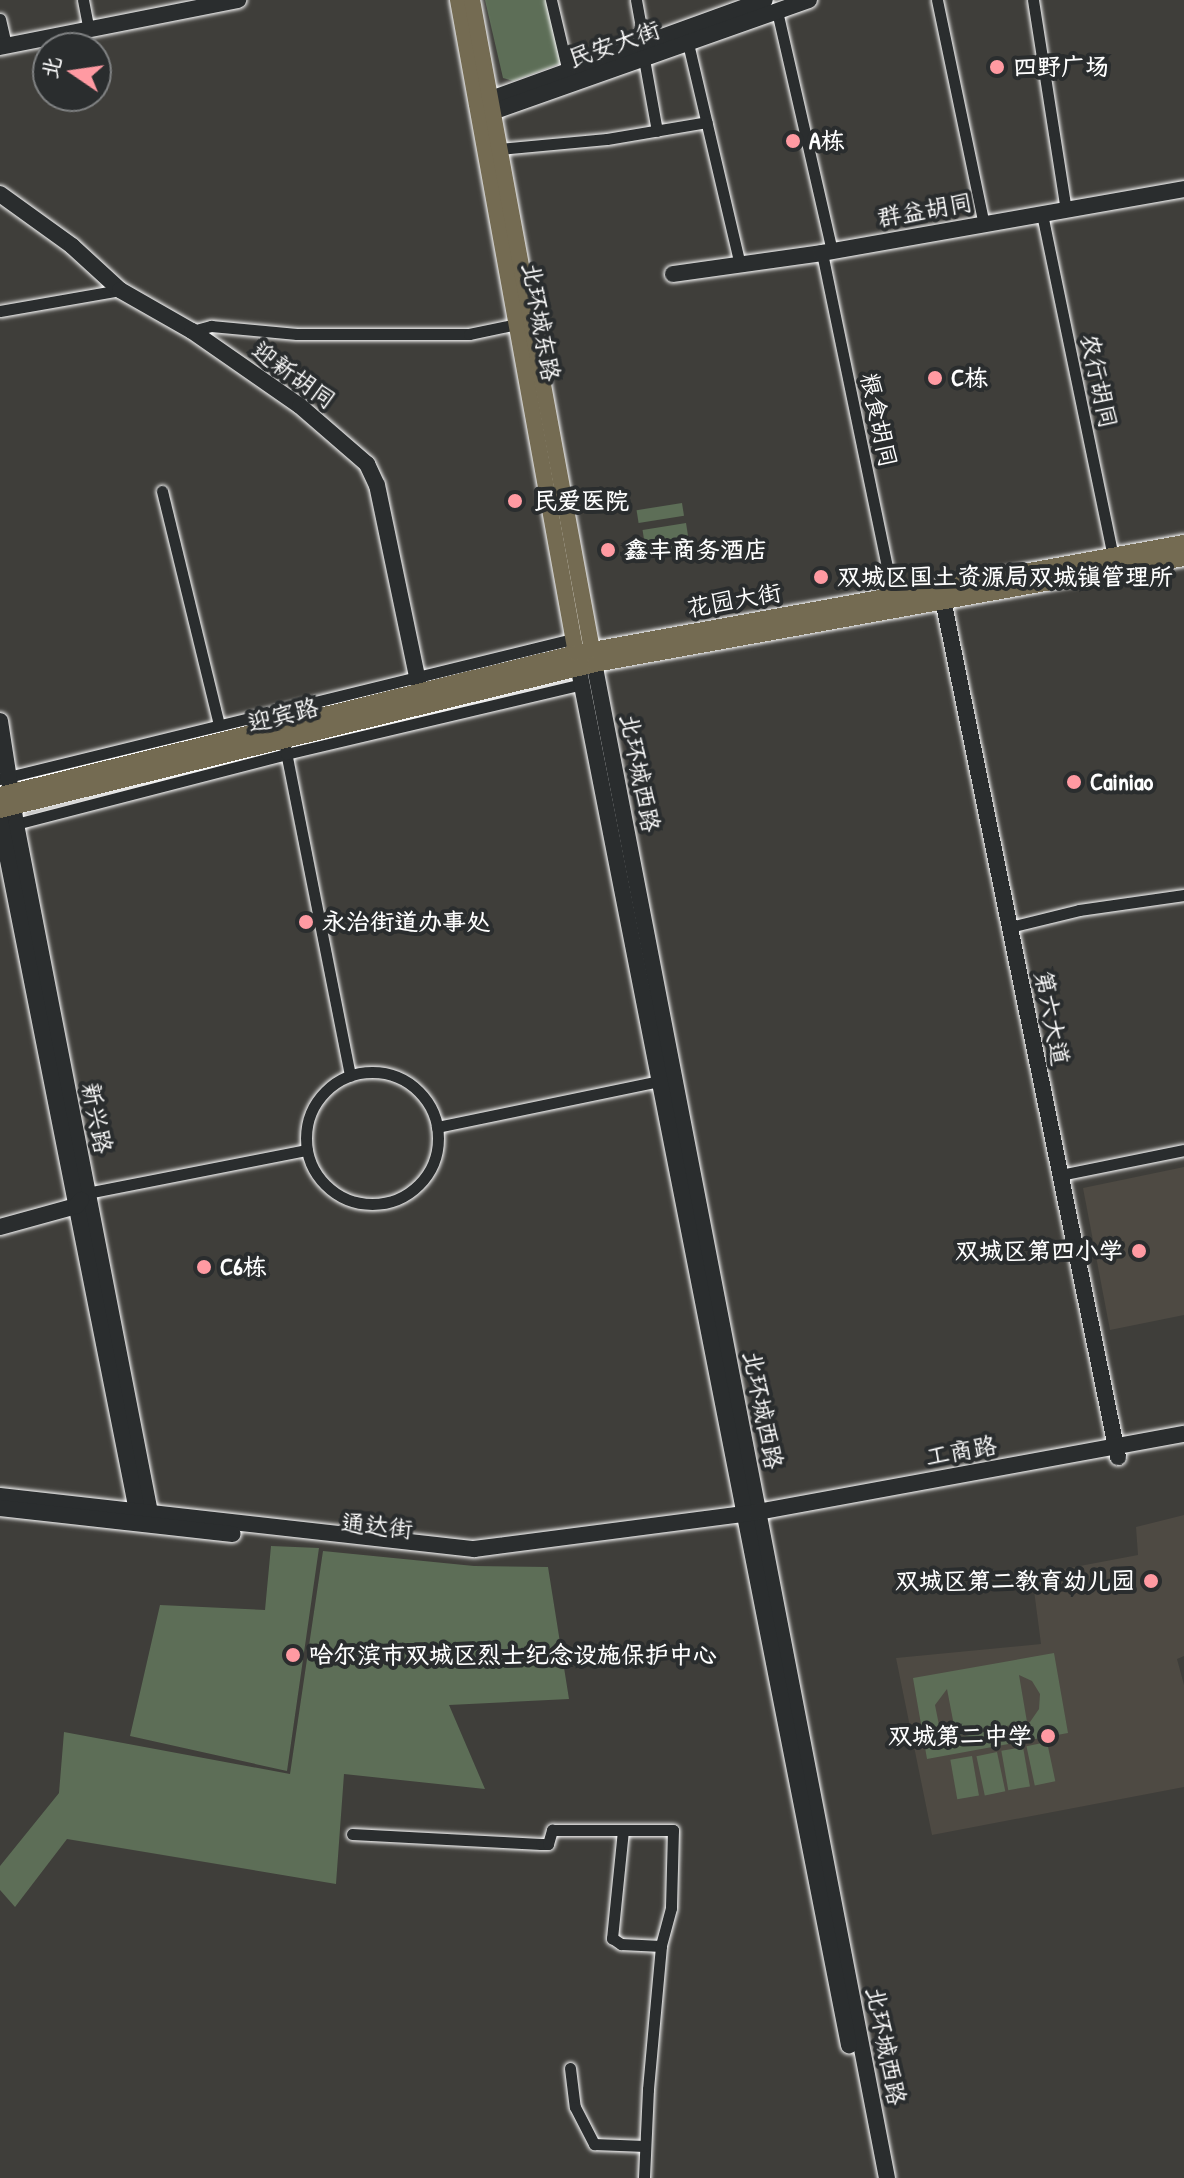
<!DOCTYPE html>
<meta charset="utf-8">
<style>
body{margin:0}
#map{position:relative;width:1184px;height:2178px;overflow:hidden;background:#3f3e3a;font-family:"Patrick Hand","LXGW WenKai TC",sans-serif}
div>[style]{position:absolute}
.built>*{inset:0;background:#4e4a43}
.green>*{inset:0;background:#5d6e57;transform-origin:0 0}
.roads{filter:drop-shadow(0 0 2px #fff) drop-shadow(0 0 2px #fff)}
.street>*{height:11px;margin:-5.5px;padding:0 5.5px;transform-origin:5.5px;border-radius:5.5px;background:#2a2d2e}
.street>.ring{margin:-5.5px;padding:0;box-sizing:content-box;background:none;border:11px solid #2a2d2e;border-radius:50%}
.secondary>*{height:16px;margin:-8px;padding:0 8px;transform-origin:8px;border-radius:8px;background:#2a2d2e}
.primary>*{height:16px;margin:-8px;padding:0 8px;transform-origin:8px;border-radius:8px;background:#746b52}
.dots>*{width:22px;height:22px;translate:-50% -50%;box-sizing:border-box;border:4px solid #2a2d2e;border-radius:50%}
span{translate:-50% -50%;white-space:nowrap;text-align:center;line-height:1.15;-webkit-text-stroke:8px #2a2d2e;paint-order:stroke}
.street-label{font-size:24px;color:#fff}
.poi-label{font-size:24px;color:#fff;font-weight:700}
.left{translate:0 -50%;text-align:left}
.right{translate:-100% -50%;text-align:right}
.north{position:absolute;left:32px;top:32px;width:80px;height:80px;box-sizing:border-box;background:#2a2d2e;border:2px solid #7f8182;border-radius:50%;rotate:283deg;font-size:22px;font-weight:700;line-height:32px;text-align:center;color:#fff}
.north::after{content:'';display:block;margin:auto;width:28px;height:36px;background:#ff9aa2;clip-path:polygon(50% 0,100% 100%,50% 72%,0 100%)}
</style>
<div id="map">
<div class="built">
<div style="clip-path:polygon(1184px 1167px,1184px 1315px,1110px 1330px,1083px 1188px)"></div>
<div style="clip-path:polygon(1184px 1515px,1184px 1656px,1177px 1659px,1184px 1685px,1184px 1787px,932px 1835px,896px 1658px,1041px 1644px,1032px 1575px,1138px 1555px,1136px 1527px)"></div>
</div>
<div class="green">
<div style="clip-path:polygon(485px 0,548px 0,562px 63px,513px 81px,503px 78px)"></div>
<div style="left:682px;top:503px;width:13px;height:46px;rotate:81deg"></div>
<div style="left:686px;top:523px;width:25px;height:44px;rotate:81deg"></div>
<div style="clip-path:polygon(271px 1546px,319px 1548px,287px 1771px,130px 1736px,160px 1605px,265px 1610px)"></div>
<div style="clip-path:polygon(323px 1551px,474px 1566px,548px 1567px,569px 1699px,449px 1705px,485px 1789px,344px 1774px,336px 1884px,67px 1839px,15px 1907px,0 1890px,0 1866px,59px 1793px,64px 1732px,290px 1774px)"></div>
<div style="clip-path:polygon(evenodd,1054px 1653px,1068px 1733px,927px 1759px,913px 1678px,1054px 1653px,1019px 1675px,1032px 1681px,1040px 1694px,1039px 1709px,1030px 1722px,960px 1737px,948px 1733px,939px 1725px,935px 1705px,947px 1689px,956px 1736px,1027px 1722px,1019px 1675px)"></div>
<div style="left:1047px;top:1742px;width:40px;height:21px;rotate:78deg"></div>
<div style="left:1023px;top:1747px;width:40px;height:22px;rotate:80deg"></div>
<div style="left:997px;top:1752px;width:40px;height:21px;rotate:78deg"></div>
<div style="left:972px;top:1756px;width:40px;height:22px;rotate:80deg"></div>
</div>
<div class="roads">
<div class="street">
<div style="left:83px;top:0;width:31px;rotate:79deg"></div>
<div style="left:551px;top:0;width:74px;rotate:76.7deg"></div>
<div style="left:636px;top:0;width:45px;rotate:79.7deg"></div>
<div style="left:937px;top:0;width:229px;rotate:78.2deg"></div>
<div style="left:1033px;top:0;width:213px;rotate:81.1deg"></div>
<div style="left:777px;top:11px;width:246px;rotate:77.1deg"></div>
<div style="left:0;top:19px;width:28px;rotate:77deg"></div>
<div style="left:687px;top:39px;width:232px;rotate:76.8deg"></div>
<div style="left:644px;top:59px;width:73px;rotate:79.8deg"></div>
<div style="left:499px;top:149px;width:108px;rotate:-5.3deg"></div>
<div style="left:607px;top:139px;width:101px;rotate:-9.6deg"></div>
<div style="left:1042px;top:214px;width:350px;rotate:78.3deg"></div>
<div style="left:822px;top:253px;width:350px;rotate:78.3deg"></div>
<div style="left:0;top:311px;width:122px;rotate:-9.9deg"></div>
<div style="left:192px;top:331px;width:20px;rotate:-15deg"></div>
<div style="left:211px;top:326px;width:86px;rotate:5.3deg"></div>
<div style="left:297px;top:334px;width:172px"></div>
<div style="left:469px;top:334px;width:49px;rotate:-11.8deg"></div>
<div style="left:162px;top:491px;width:241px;rotate:76.3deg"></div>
<div style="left:285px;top:747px;width:335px;rotate:78.8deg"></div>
<div style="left:0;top:779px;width:590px;rotate:-13.73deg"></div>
<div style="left:12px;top:825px;width:283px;rotate:-14.5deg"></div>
<div style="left:286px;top:754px;width:304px;rotate:-13.3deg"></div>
<div style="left:1010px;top:927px;width:71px;rotate:-13.8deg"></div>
<div style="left:1079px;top:910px;width:106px;rotate:-8.1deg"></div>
<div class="ring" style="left:306px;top:1072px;width:121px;height:121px"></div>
<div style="left:437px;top:1127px;width:232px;rotate:-11.7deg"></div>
<div style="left:1060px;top:1175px;width:126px;rotate:-11.4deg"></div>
<div style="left:84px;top:1197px;width:5px;rotate:-53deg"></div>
<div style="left:87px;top:1193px;width:224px;rotate:-11.1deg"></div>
<div style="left:623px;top:1830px;width:109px;rotate:95.8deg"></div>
<div style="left:612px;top:1938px;width:11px;rotate:34deg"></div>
<div style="left:621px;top:1944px;width:40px;rotate:2.9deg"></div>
<div style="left:352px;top:1834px;width:189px;rotate:3deg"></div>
<div style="left:541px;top:1844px;width:7px"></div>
<div style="left:548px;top:1844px;width:15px;rotate:-74deg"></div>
<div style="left:552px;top:1830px;width:121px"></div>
<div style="left:673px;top:1830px;width:78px;rotate:91.5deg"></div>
<div style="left:671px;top:1908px;width:39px;rotate:105deg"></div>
<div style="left:661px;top:1946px;width:144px;rotate:95.2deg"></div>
<div style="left:648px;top:2089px;width:89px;rotate:92.6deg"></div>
<div style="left:570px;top:2068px;width:39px;rotate:83deg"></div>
<div style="left:575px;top:2107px;width:42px;rotate:62.8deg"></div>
<div style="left:594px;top:2144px;width:51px;rotate:2.2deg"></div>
</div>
<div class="secondary">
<div style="left:0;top:47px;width:243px;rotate:-11.2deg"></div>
<div style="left:477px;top:104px;width:306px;rotate:-19.9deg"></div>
<div style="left:481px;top:116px;width:348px;rotate:-19.5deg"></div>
<div style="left:0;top:194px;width:89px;rotate:35.8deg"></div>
<div style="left:72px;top:246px;width:65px;rotate:42.5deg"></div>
<div style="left:120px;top:290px;width:83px;rotate:29.7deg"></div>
<div style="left:192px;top:331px;width:131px;rotate:34.8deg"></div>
<div style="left:300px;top:406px;width:89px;rotate:40.9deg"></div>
<div style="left:367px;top:464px;width:23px;rotate:65deg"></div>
<div style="left:377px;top:485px;width:210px;rotate:78.2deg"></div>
<div style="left:673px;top:274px;width:150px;rotate:-8deg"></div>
<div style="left:822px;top:253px;width:368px;rotate:-10deg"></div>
<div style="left:941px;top:590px;width:885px;rotate:78.46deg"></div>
<div style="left:592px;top:652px;width:1554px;rotate:79.06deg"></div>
<div style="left:576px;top:655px;width:1417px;rotate:78.89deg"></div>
<div style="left:0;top:721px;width:104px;rotate:81.2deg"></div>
<div style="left:16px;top:824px;width:712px;rotate:78.99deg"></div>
<div style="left:0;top:820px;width:715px;rotate:78.78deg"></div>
<div style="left:0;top:1227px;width:79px;rotate:-15.4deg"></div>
<div style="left:76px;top:1206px;width:8px;rotate:-50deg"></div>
<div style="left:0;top:1496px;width:477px;rotate:6.4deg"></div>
<div style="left:474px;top:1549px;width:286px;rotate:-7.4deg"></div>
<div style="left:758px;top:1512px;width:433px;rotate:-10.4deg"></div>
<div style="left:0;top:1508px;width:234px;rotate:6.4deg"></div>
</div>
<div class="primary">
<div style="left:458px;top:0;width:664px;rotate:79.76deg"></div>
<div style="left:472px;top:0;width:661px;rotate:79.54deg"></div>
<div style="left:0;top:795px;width:593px;rotate:-13.85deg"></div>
<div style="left:576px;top:653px;width:618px;rotate:-10.26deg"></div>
<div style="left:0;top:810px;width:613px;rotate:-13.79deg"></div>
<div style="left:595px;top:664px;width:598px;rotate:-10.2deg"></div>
</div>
</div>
<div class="dots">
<div style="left:997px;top:67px;background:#ff9aa2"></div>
<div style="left:793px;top:141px;background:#ff9aa2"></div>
<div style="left:935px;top:378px;background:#ff9aa2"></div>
<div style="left:515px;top:501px;background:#ff9aa2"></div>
<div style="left:608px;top:550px;background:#ff9aa2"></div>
<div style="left:821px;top:577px;background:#ff9aa2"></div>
<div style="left:1074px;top:782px;background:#ff9aa2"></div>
<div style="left:306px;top:922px;background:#ff9aa2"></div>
<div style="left:1139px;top:1251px;background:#ff9aa2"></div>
<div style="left:204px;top:1267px;background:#ff9aa2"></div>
<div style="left:1151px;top:1581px;background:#ff9aa2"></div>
<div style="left:293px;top:1655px;background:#ff9aa2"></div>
<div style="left:1048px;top:1736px;background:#ff9aa2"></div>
</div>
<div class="street-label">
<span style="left:614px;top:44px;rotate:-19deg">民安大街</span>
<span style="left:925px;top:210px;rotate:-10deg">群益胡同</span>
<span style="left:541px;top:322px;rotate:80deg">北环城东路</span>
<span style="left:294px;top:375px;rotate:36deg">迎新胡同</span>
<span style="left:1099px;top:381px;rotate:78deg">农行胡同</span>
<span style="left:879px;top:420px;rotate:78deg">粮食胡同</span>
<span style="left:734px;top:600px;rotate:-10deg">花园大街</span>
<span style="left:283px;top:715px;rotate:-14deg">迎宾路</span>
<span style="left:640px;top:773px;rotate:79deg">北环城西路</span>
<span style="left:1052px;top:1018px;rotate:79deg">第六大道</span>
<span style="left:97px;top:1118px;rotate:79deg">新兴路</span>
<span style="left:763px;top:1410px;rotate:79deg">北环城西路</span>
<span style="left:961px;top:1451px;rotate:-10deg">工商路</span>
<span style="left:377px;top:1526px;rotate:6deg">通达街</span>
<span style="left:886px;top:2046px;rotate:79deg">北环城西路</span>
</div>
<div class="poi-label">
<span class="left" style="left:1013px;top:67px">四野广场</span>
<span class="left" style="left:809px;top:141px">A栋</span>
<span class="left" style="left:951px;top:378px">C栋</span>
<span class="left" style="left:533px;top:501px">民爱医院</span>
<span class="left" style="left:624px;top:550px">鑫丰商务酒店</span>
<span class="left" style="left:837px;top:577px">双城区国土资源局双城镇管理所</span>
<span class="left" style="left:1090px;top:782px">Cainiao</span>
<span class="left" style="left:322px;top:922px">永治街道办事处</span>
<span class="right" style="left:1123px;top:1251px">双城区第四小学</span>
<span class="left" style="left:220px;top:1267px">C6栋</span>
<span class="right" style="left:1135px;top:1581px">双城区第二教育幼儿园</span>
<span class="left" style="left:309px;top:1655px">哈尔滨市双城区烈士纪念设施保护中心</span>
<span class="right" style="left:1032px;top:1736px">双城第二中学</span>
</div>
<div class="north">北</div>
</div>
